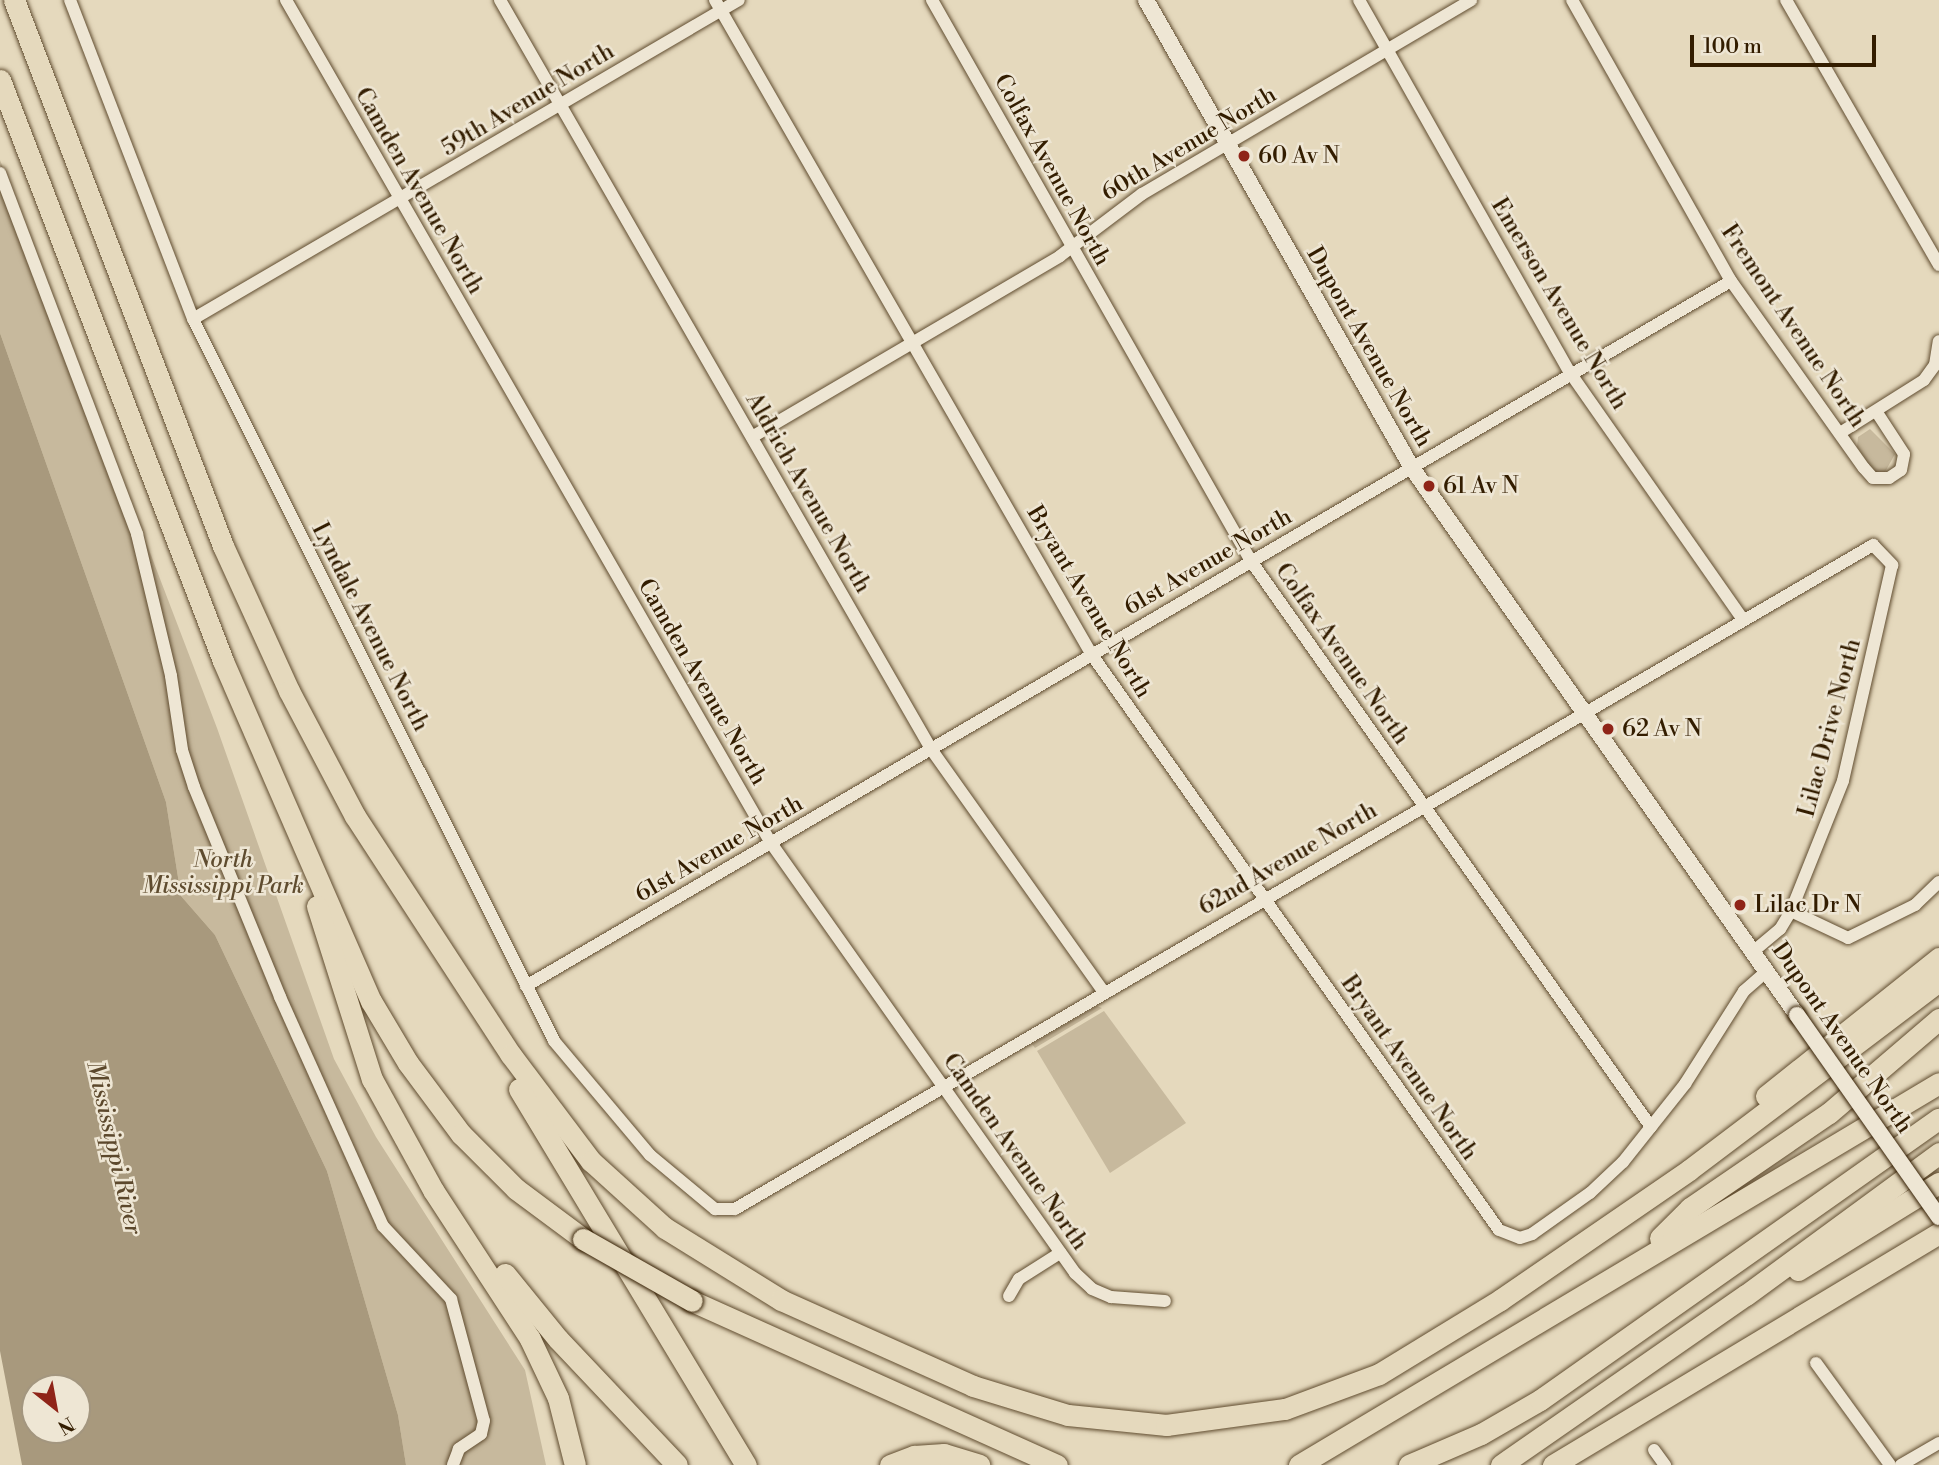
<!DOCTYPE html>
<style>
body{margin:0}
#map{position:relative;width:1939px;height:1465px;overflow:hidden;background:#e5d9bd;font-family:"Libre Bodoni",serif}
div>[style]{position:absolute}
.green>*{inset:0;background:#c7b99d}
.water>*{inset:0;background:#a8997d}
.roads{filter:drop-shadow(0 0 2px #604c2f) drop-shadow(0 0 2px #604c2f)}
.street>*{height:12px;margin:-6px;padding:0 6px;transform-origin:6px;border-radius:6px;background:#eee6d4}
.secondary>*{height:16px;margin:-8px;padding:0 8px;transform-origin:8px;border-radius:8px;background:#eee6d4}
.highway>*{height:21px;margin:-10.5px;padding:0 10.5px;transform-origin:10.5px;border-radius:10.5px;background:#e5d9bd}
.bridges{filter:drop-shadow(0 0 2px #331d00) drop-shadow(0 0 2px #331d00)}
.secondary-bridge>*{height:16px;margin:-8px;padding:0 8px;transform-origin:8px;border-radius:8px;background:#eee6d4}
.highway-bridge>*{height:21px;margin:-10.5px;padding:0 10.5px;transform-origin:10.5px;border-radius:10.5px;background:#e5d9bd}
.dots>*{width:19px;height:19px;translate:-50% -50%;box-sizing:border-box;border:4px solid #eee6d4;border-radius:50%}
span{translate:-50% -50%;white-space:nowrap;text-align:center;line-height:1.15;-webkit-text-stroke:5px #eee6d4;paint-order:stroke}
.street-label{font-size:23px;color:#331d00}
.poi-label{font-size:23px;color:#331d00}
.left{translate:0 -50%;text-align:left}
.park-label{font-size:23px;color:#5f4c2f;font-style:italic}
.water-label{font-size:24px;color:#5c482c;font-style:italic}
.north{position:absolute;left:21px;top:1374px;width:70px;height:70px;box-sizing:border-box;background:#eee6d4;border:2px solid #a3967f;border-radius:50%;rotate:149deg;font-size:19px;font-weight:700;line-height:28px;text-align:center;color:#331d00}
.north::after{content:'';display:block;margin:auto;width:24px;height:32px;background:#8f2418;clip-path:polygon(50% 0,100% 100%,50% 72%,0 100%)}
.scale{position:absolute;left:1690px;top:35px;width:186px;height:32px;box-sizing:border-box;border:4px solid #331d00;border-top:0;padding-left:9px;font-size:21px;line-height:24px;white-space:nowrap;color:#331d00;-webkit-text-stroke:5px #eee6d4;paint-order:stroke}
</style>
<div id="map">
<div class="green">
<div style="clip-path:polygon(0 160px,217px 728px,334px 1059px,376px 1137px,525px 1370px,546px 1465px,406px 1465px,398px 1415px,327px 1171px,215px 935px,181px 896px,166px 802px,0 333px)"></div>
<div style="clip-path:polygon(1870px 429px,1895px 454px,1885px 472px,1874px 472px,1857px 447px,1858px 437px)"></div>
<div style="clip-path:polygon(1097px 1006px,1102px 1008px,1035px 1048px,1032px 1044px)"></div>
<div style="clip-path:polygon(1104px 1011px,1186px 1123px,1110px 1173px,1037px 1051px)"></div>
</div>
<div class="water">
<div style="clip-path:polygon(evenodd,0 333px,166px 802px,181px 896px,215px 935px,327px 1171px,398px 1415px,406px 1465px,22px 1465px,0 1351px,0 333px,35px 1388px,77px 1388px,77px 1430px,35px 1430px,35px 1388px)"></div>
</div>
<div class="roads">
<div class="street">
<div style="left:70px;top:0;width:342px;rotate:68.9deg"></div>
<div style="left:193px;top:319px;width:807px;rotate:63.43deg"></div>
<div style="left:554px;top:1041px;width:149px;rotate:49.9deg"></div>
<div style="left:650px;top:1155px;width:85px;rotate:39.7deg"></div>
<div style="left:715px;top:1209px;width:20px"></div>
<div style="left:735px;top:1209px;width:1318px;rotate:-30.26deg"></div>
<div style="left:1873px;top:545px;width:28px;rotate:46deg"></div>
<div style="left:1892px;top:565px;width:221px;rotate:102.8deg"></div>
<div style="left:1843px;top:781px;width:140px;rotate:111.8deg"></div>
<div style="left:1791px;top:911px;width:21px;rotate:121deg"></div>
<div style="left:1780px;top:929px;width:35px;rotate:140deg"></div>
<div style="left:286px;top:0;width:973px;rotate:60.09deg"></div>
<div style="left:771px;top:843px;width:527px;rotate:54.74deg"></div>
<div style="left:1075px;top:1273px;width:23px;rotate:43deg"></div>
<div style="left:1092px;top:1289px;width:21px;rotate:23deg"></div>
<div style="left:1111px;top:1297px;width:54px;rotate:4.2deg"></div>
<div style="left:500px;top:0;width:864px;rotate:60.08deg"></div>
<div style="left:931px;top:749px;width:297px;rotate:54.6deg"></div>
<div style="left:715px;top:0;width:756px;rotate:60.08deg"></div>
<div style="left:1092px;top:655px;width:704px;rotate:54.71deg"></div>
<div style="left:1499px;top:1230px;width:22px;rotate:21deg"></div>
<div style="left:1520px;top:1238px;width:13px;rotate:-18deg"></div>
<div style="left:1532px;top:1234px;width:71px;rotate:-35.3deg"></div>
<div style="left:1590px;top:1193px;width:45px;rotate:-43.2deg"></div>
<div style="left:1623px;top:1162px;width:100px;rotate:-51.5deg"></div>
<div style="left:1685px;top:1084px;width:110px;rotate:-57.6deg"></div>
<div style="left:1744px;top:991px;width:30px;rotate:-41deg"></div>
<div style="left:932px;top:0;width:645px;rotate:60.38deg"></div>
<div style="left:1251px;top:561px;width:693px;rotate:54.75deg"></div>
<div style="left:1359px;top:0;width:430px;rotate:60.5deg"></div>
<div style="left:1571px;top:374px;width:298px;rotate:55deg"></div>
<div style="left:1572px;top:0;width:323px;rotate:60.5deg"></div>
<div style="left:1731px;top:281px;width:229px;rotate:54.6deg"></div>
<div style="left:1864px;top:468px;width:13px;rotate:48deg"></div>
<div style="left:1873px;top:478px;width:16px"></div>
<div style="left:1889px;top:478px;width:14px;rotate:-34deg"></div>
<div style="left:1901px;top:470px;width:16px;rotate:-79deg"></div>
<div style="left:1904px;top:454px;width:51px;rotate:-123.1deg"></div>
<div style="left:1786px;top:0;width:306px;rotate:60deg"></div>
<div style="left:0;top:173px;width:386px;rotate:69.2deg"></div>
<div style="left:137px;top:534px;width:146px;rotate:76.5deg"></div>
<div style="left:171px;top:676px;width:75px;rotate:81.5deg"></div>
<div style="left:182px;top:750px;width:39px;rotate:72deg"></div>
<div style="left:194px;top:787px;width:227px;rotate:67.7deg"></div>
<div style="left:280px;top:997px;width:251px;rotate:65.8deg"></div>
<div style="left:383px;top:1226px;width:100px;rotate:47deg"></div>
<div style="left:451px;top:1299px;width:126px;rotate:74.9deg"></div>
<div style="left:484px;top:1421px;width:13px;rotate:103deg"></div>
<div style="left:481px;top:1434px;width:27px;rotate:146deg"></div>
<div style="left:459px;top:1449px;width:17px;rotate:111deg"></div>
<div style="left:193px;top:319px;width:632px;rotate:-30.3deg"></div>
<div style="left:1840px;top:433px;width:99px;rotate:-32.2deg"></div>
<div style="left:1924px;top:380px;width:19px;rotate:-54deg"></div>
<div style="left:1935px;top:365px;width:24px;rotate:-81deg"></div>
<div style="left:752px;top:437px;width:357px;rotate:-30.4deg"></div>
<div style="left:1060px;top:256px;width:103px;rotate:-37.1deg"></div>
<div style="left:1142px;top:194px;width:382px;rotate:-30.5deg"></div>
<div style="left:1791px;top:911px;width:63px;rotate:25.3deg"></div>
<div style="left:1848px;top:938px;width:75px;rotate:-26.2deg"></div>
<div style="left:1915px;top:905px;width:33px;rotate:-44deg"></div>
<div style="left:526px;top:986px;width:1396px;rotate:-30.33deg"></div>
<div style="left:1009px;top:1296px;width:20px;rotate:-60deg"></div>
<div style="left:1019px;top:1279px;width:49px;rotate:-32.4deg"></div>
<div style="left:1816px;top:1363px;width:126px;rotate:54deg"></div>
<div style="left:1654px;top:1450px;width:19px;rotate:54deg"></div>
<div style="left:1901px;top:1465px;width:44px;rotate:-30.1deg"></div>
</div>
<div class="secondary">
<div style="left:1146px;top:0;width:538px;rotate:60.39deg"></div>
<div style="left:1412px;top:468px;width:669px;rotate:54.86deg"></div>
</div>
<div class="highway">
<div style="left:14px;top:0;width:585px;rotate:69.05deg"></div>
<div style="left:223px;top:546px;width:159px;rotate:65.5deg"></div>
<div style="left:289px;top:691px;width:141px;rotate:62.2deg"></div>
<div style="left:355px;top:816px;width:285px;rotate:56.9deg"></div>
<div style="left:511px;top:1055px;width:133px;rotate:53deg"></div>
<div style="left:591px;top:1161px;width:100px;rotate:42.2deg"></div>
<div style="left:665px;top:1228px;width:137px;rotate:31.8deg"></div>
<div style="left:781px;top:1300px;width:210px;rotate:24.1deg"></div>
<div style="left:973px;top:1386px;width:99px;rotate:17deg"></div>
<div style="left:1068px;top:1415px;width:99px;rotate:5.8deg"></div>
<div style="left:1166px;top:1425px;width:120px;rotate:-7.7deg"></div>
<div style="left:1285px;top:1409px;width:100px;rotate:-20.4deg"></div>
<div style="left:1379px;top:1374px;width:142px;rotate:-31.4deg"></div>
<div style="left:1500px;top:1300px;width:229px;rotate:-34.5deg"></div>
<div style="left:1689px;top:1170px;width:313px;rotate:-37.1deg"></div>
<div style="left:0;top:80px;width:622px;rotate:69deg"></div>
<div style="left:223px;top:661px;width:371px;rotate:66.5deg"></div>
<div style="left:371px;top:1001px;width:72px;rotate:59.2deg"></div>
<div style="left:408px;top:1063px;width:89px;rotate:53.3deg"></div>
<div style="left:461px;top:1134px;width:78px;rotate:45deg"></div>
<div style="left:516px;top:1189px;width:84px;rotate:36.7deg"></div>
<div style="left:317px;top:906px;width:182px;rotate:72.4deg"></div>
<div style="left:372px;top:1079px;width:127px;rotate:61.2deg"></div>
<div style="left:433px;top:1190px;width:178px;rotate:56.9deg"></div>
<div style="left:530px;top:1339px;width:65px;rotate:64.6deg"></div>
<div style="left:558px;top:1398px;width:69px;rotate:75.8deg"></div>
<div style="left:519px;top:1089px;width:439px;rotate:58.9deg"></div>
<div style="left:1766px;top:1096px;width:221px;rotate:-38.6deg"></div>
<div style="left:1660px;top:1238px;width:42px;rotate:-45deg"></div>
<div style="left:1690px;top:1208px;width:168px;rotate:-34.4deg"></div>
<div style="left:1829px;top:1113px;width:145px;rotate:-40.5deg"></div>
<div style="left:1798px;top:1270px;width:166px;rotate:-31.7deg"></div>
<div style="left:505px;top:1274px;width:84px;rotate:50.8deg"></div>
<div style="left:558px;top:1339px;width:173px;rotate:46.6deg"></div>
<div style="left:692px;top:1301px;width:400px;rotate:24.2deg"></div>
<div style="left:890px;top:1465px;width:26px;rotate:-21deg"></div>
<div style="left:914px;top:1456px;width:30px;rotate:-4deg"></div>
<div style="left:944px;top:1454px;width:37px;rotate:17deg"></div>
<div style="left:1299px;top:1465px;width:745px;rotate:-30.83deg"></div>
<div style="left:1409px;top:1465px;width:78px;rotate:-23.3deg"></div>
<div style="left:1481px;top:1434px;width:68px;rotate:-30deg"></div>
<div style="left:1540px;top:1400px;width:488px;rotate:-35.2deg"></div>
<div style="left:1501px;top:1465px;width:298px;rotate:-34.8deg"></div>
<div style="left:1746px;top:1295px;width:240px;rotate:-36.3deg"></div>
<div style="left:1553px;top:1465px;width:450px;rotate:-31deg"></div>
</div>
</div>
<div class="bridges">
<div class="secondary-bridge">
<div style="left:1797px;top:1015px;width:247px;rotate:54.9deg"></div>
</div>
<div class="highway-bridge">
<div style="left:583px;top:1239px;width:125px;rotate:29.6deg"></div>
</div>
</div>
<div class="dots">
<div style="left:1244px;top:156px;background:#8f2418"></div>
<div style="left:1429px;top:486px;background:#8f2418"></div>
<div style="left:1608px;top:729px;background:#8f2418"></div>
<div style="left:1740px;top:905px;background:#8f2418"></div>
</div>
<div class="street-label">
<span style="left:528px;top:100px;rotate:-31deg">59th Avenue North</span>
<span style="left:1189px;top:144px;rotate:-31deg">60th Avenue North</span>
<span style="left:1052px;top:170px;rotate:61deg">Colfax Avenue North</span>
<span style="left:419px;top:191px;rotate:60deg">Camden Avenue North</span>
<span style="left:1559px;top:304px;rotate:59deg">Emerson Avenue North</span>
<span style="left:1793px;top:326px;rotate:56deg">Fremont Avenue North</span>
<span style="left:1369px;top:347px;rotate:60deg">Dupont Avenue North</span>
<span style="left:808px;top:493px;rotate:60deg">Aldrich Avenue North</span>
<span style="left:1208px;top:562px;rotate:-30deg">61st Avenue North</span>
<span style="left:1089px;top:602px;rotate:59deg">Bryant Avenue North</span>
<span style="left:370px;top:627px;rotate:63deg">Lyndale Avenue North</span>
<span style="left:1342px;top:654px;rotate:55deg">Colfax Avenue North</span>
<span style="left:702px;top:682px;rotate:60deg">Camden Avenue North</span>
<span style="left:1830px;top:728px;rotate:-75deg">Lilac Drive North</span>
<span style="left:719px;top:849px;rotate:-30deg">61st Avenue North</span>
<span style="left:1288px;top:859px;rotate:-30deg">62nd Avenue North</span>
<span style="left:1842px;top:1038px;rotate:55deg">Dupont Avenue North</span>
<span style="left:1409px;top:1068px;rotate:55deg">Bryant Avenue North</span>
<span style="left:1015px;top:1152px;rotate:55deg">Camden Avenue North</span>
</div>
<div class="poi-label">
<span class="left" style="left:1258px;top:156px">60 Av N</span>
<span class="left" style="left:1443px;top:486px">61 Av N</span>
<span class="left" style="left:1622px;top:729px">62 Av N</span>
<span class="left" style="left:1754px;top:905px">Lilac Dr N</span>
</div>
<div class="park-label">
<span style="left:223px;top:873px">North<br>Mississippi Park</span>
</div>
<div class="water-label">
<span style="left:113px;top:1148px;rotate:77deg">Mississippi River</span>
</div>
<div class="north">N</div>
<div class="scale">100 m</div>
</div>
